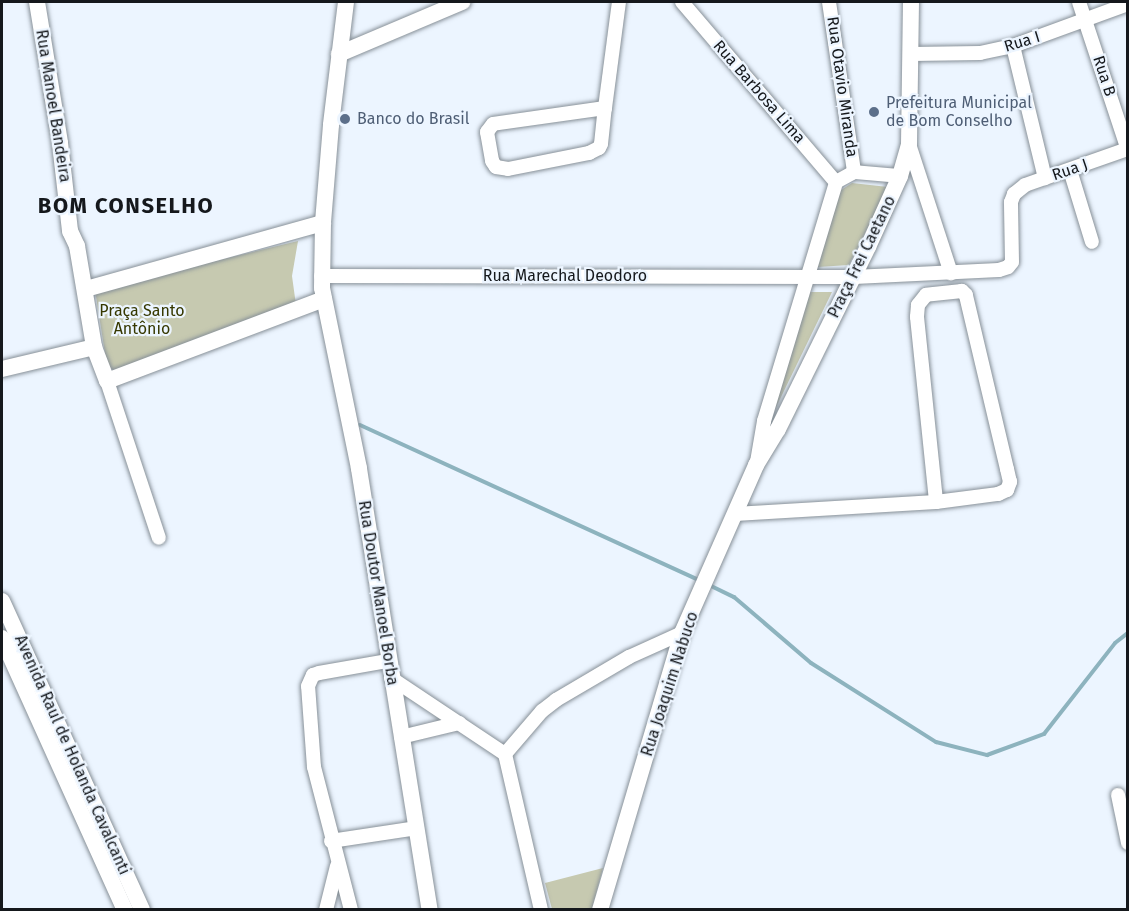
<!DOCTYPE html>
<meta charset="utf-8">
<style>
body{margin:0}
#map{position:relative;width:1129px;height:911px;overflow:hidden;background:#ecf5ff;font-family:"Fira Sans",sans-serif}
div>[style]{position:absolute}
.green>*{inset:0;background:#c6c9b0}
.stream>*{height:4px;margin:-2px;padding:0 2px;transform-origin:2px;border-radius:2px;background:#8db3be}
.roads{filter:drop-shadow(0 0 2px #879098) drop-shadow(0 0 2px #879098)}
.minor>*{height:14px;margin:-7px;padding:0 7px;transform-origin:7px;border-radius:7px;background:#fff}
.tertiary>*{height:16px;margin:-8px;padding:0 8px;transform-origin:8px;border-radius:8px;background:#fff}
.dots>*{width:16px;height:16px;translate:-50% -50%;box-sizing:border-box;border:3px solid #ecf5ff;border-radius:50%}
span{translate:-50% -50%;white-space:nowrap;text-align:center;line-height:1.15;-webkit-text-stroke:4.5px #ecf5ff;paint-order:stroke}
.street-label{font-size:16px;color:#15181c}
.service-label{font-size:16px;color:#4e5e75}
.left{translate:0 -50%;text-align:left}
.park-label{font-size:16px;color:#363800}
.district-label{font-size:22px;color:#15181c;font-weight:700;letter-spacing:1.5px}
.frame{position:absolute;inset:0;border:3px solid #15181c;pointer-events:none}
</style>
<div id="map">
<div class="green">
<div style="clip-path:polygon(852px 183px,888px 187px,849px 265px,818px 267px,838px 192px)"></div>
<div style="clip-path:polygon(298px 241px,292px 276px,296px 305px,119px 373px,107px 366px,95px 290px)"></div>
<div style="clip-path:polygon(810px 292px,832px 292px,763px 434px)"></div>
<div style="clip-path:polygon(603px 868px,592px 909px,552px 909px,545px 883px)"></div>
</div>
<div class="stream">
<div style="left:360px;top:425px;width:374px;rotate:24.6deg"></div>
<div style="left:707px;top:584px;width:30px;rotate:26deg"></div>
<div style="left:734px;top:597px;width:101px;rotate:40.6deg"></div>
<div style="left:811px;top:663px;width:148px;rotate:32.3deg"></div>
<div style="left:936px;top:742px;width:53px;rotate:14.3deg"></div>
<div style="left:987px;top:755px;width:61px;rotate:-20.2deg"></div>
<div style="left:1044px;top:734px;width:115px;rotate:-52deg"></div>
<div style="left:1115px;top:643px;width:16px;rotate:-38deg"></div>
</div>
<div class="roads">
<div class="minor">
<div style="left:682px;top:2px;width:237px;rotate:49.5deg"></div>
<div style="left:829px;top:2px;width:172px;rotate:81.6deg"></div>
<div style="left:1079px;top:2px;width:156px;rotate:71.7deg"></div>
<div style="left:1013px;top:46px;width:136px;rotate:76.4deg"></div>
<div style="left:912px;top:54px;width:68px;rotate:-0.8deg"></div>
<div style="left:980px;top:53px;width:34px;rotate:-12deg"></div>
<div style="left:1013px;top:46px;width:122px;rotate:-20.1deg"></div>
<div style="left:605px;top:108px;width:113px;rotate:171.9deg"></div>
<div style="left:493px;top:124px;width:10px;rotate:127deg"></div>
<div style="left:487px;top:132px;width:29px;rotate:80deg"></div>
<div style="left:492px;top:161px;width:7px;rotate:56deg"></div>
<div style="left:496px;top:167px;width:12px;rotate:9deg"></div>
<div style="left:508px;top:169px;width:83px;rotate:-11.2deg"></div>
<div style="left:589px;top:153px;width:11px;rotate:-27deg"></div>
<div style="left:599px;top:148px;width:4px;rotate:-63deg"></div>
<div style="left:601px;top:144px;width:36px;rotate:-84deg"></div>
<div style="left:605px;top:108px;width:107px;rotate:-82.5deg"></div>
<div style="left:909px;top:144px;width:136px;rotate:72deg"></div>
<div style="left:1070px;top:170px;width:75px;rotate:73deg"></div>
<div style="left:321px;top:276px;width:533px;rotate:0.11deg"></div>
<div style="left:854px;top:277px;width:145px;rotate:-2.8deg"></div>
<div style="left:999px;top:270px;width:9px;rotate:-18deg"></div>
<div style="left:1008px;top:267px;width:6px;rotate:-51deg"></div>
<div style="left:1012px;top:262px;width:60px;rotate:-91deg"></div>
<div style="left:1011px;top:202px;width:9px;rotate:-69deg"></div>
<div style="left:1014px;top:194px;width:14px;rotate:-39deg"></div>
<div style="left:1025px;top:185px;width:109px;rotate:-19.3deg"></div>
<div style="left:107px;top:381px;width:165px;rotate:71.7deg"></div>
<div style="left:757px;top:462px;width:42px;rotate:-80.3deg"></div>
<div style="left:764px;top:421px;width:250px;rotate:-73.2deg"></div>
<div style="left:836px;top:182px;width:21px;rotate:-29deg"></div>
<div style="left:854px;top:172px;width:46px;rotate:5deg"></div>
<div style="left:735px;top:514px;width:201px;rotate:-3.4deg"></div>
<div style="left:936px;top:502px;width:63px;rotate:-7.4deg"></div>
<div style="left:998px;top:494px;width:10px;rotate:-24deg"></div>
<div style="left:1007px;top:490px;width:9px;rotate:-69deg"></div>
<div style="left:1010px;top:482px;width:13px;rotate:-103deg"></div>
<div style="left:1007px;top:469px;width:179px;rotate:-103.3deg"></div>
<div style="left:966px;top:295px;width:6px;rotate:-135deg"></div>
<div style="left:962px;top:291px;width:36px;rotate:174deg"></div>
<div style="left:926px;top:295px;width:13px;rotate:129deg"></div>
<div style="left:918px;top:305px;width:12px;rotate:95deg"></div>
<div style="left:917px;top:317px;width:186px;rotate:84.1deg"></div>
<div style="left:391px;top:678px;width:137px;rotate:33.7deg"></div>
<div style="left:505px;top:754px;width:160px;rotate:77deg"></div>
<div style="left:401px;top:737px;width:60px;rotate:-13.6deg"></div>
<div style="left:505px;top:754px;width:57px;rotate:-49.3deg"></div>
<div style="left:542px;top:711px;width:18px;rotate:-38deg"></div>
<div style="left:556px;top:700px;width:85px;rotate:-30.5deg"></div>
<div style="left:629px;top:657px;width:58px;rotate:-24.4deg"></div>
<div style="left:1118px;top:795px;width:49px;rotate:78.2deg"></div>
<div style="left:331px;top:841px;width:87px;rotate:-8.6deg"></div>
<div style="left:326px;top:910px;width:45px;rotate:-76deg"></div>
<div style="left:351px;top:910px;width:148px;rotate:-104.5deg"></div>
<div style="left:314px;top:767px;width:81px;rotate:-94.2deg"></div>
<div style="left:308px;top:686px;width:12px;rotate:-66deg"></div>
<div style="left:313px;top:675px;width:6px;rotate:-18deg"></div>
<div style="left:319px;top:673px;width:70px;rotate:-9.9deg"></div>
</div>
<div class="tertiary">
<div style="left:37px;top:2px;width:143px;rotate:80.7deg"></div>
<div style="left:60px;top:143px;width:89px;rotate:83.5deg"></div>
<div style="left:70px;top:231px;width:17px;rotate:65deg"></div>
<div style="left:77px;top:246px;width:102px;rotate:80.4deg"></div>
<div style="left:94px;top:347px;width:36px;rotate:69deg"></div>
<div style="left:107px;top:381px;width:232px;rotate:-20.7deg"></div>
<div style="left:346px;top:2px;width:124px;rotate:97deg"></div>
<div style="left:331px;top:125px;width:98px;rotate:94.7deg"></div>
<div style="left:323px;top:223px;width:65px;rotate:90.9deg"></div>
<div style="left:322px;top:288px;width:185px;rotate:78.4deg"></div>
<div style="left:359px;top:469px;width:447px;rotate:80.9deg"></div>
<div style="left:339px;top:54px;width:134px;rotate:-22.9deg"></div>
<div style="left:86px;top:289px;width:246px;rotate:-15.6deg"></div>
<div style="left:2px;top:369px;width:95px;rotate:-13.4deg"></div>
<div style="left:2px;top:601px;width:339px;rotate:65.6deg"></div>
<div style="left:2px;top:638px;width:299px;rotate:65.7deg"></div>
<div style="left:600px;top:910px;width:289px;rotate:-73.5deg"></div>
<div style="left:682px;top:633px;width:184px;rotate:-66.2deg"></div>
<div style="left:756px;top:465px;width:42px;rotate:-58.6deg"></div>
<div style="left:778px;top:429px;width:203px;rotate:-63.7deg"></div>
<div style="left:868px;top:247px;width:78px;rotate:-65.7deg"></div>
<div style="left:900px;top:176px;width:33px;rotate:-74deg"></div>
<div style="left:909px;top:144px;width:142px;rotate:-89.2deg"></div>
</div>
</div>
<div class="dots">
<div style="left:874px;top:112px;background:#5c6f8a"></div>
<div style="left:345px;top:119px;background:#5c6f8a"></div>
</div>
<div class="street-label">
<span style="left:1022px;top:42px;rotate:-17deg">Rua I</span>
<span style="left:1104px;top:76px;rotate:72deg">Rua B</span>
<span style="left:842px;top:87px;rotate:82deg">Rua Otavio Miranda</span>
<span style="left:759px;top:92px;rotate:49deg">Rua Barbosa Lima</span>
<span style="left:53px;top:106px;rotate:81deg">Rua Manoel Bandeira</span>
<span style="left:1070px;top:170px;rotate:-19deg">Rua J</span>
<span style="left:862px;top:257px;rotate:-64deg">Praça Frei Caetano</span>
<span style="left:565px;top:276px">Rua Marechal Deodoro</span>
<span style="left:378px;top:593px;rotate:81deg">Rua Doutor Manoel Borba</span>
<span style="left:670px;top:684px;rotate:-72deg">Rua Joaquim Nabuco</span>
<span style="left:72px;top:755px;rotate:66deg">Avenida Raul de Holanda Cavalcanti</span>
</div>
<div class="service-label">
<span class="left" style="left:886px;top:112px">Prefeitura Municipal<br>de Bom Conselho</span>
<span class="left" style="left:357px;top:119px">Banco do Brasil</span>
</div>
<div class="park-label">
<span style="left:142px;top:320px">Praça Santo<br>Antônio</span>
</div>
<div class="district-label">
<span style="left:126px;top:206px">BOM CONSELHO</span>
</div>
<div class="frame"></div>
</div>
